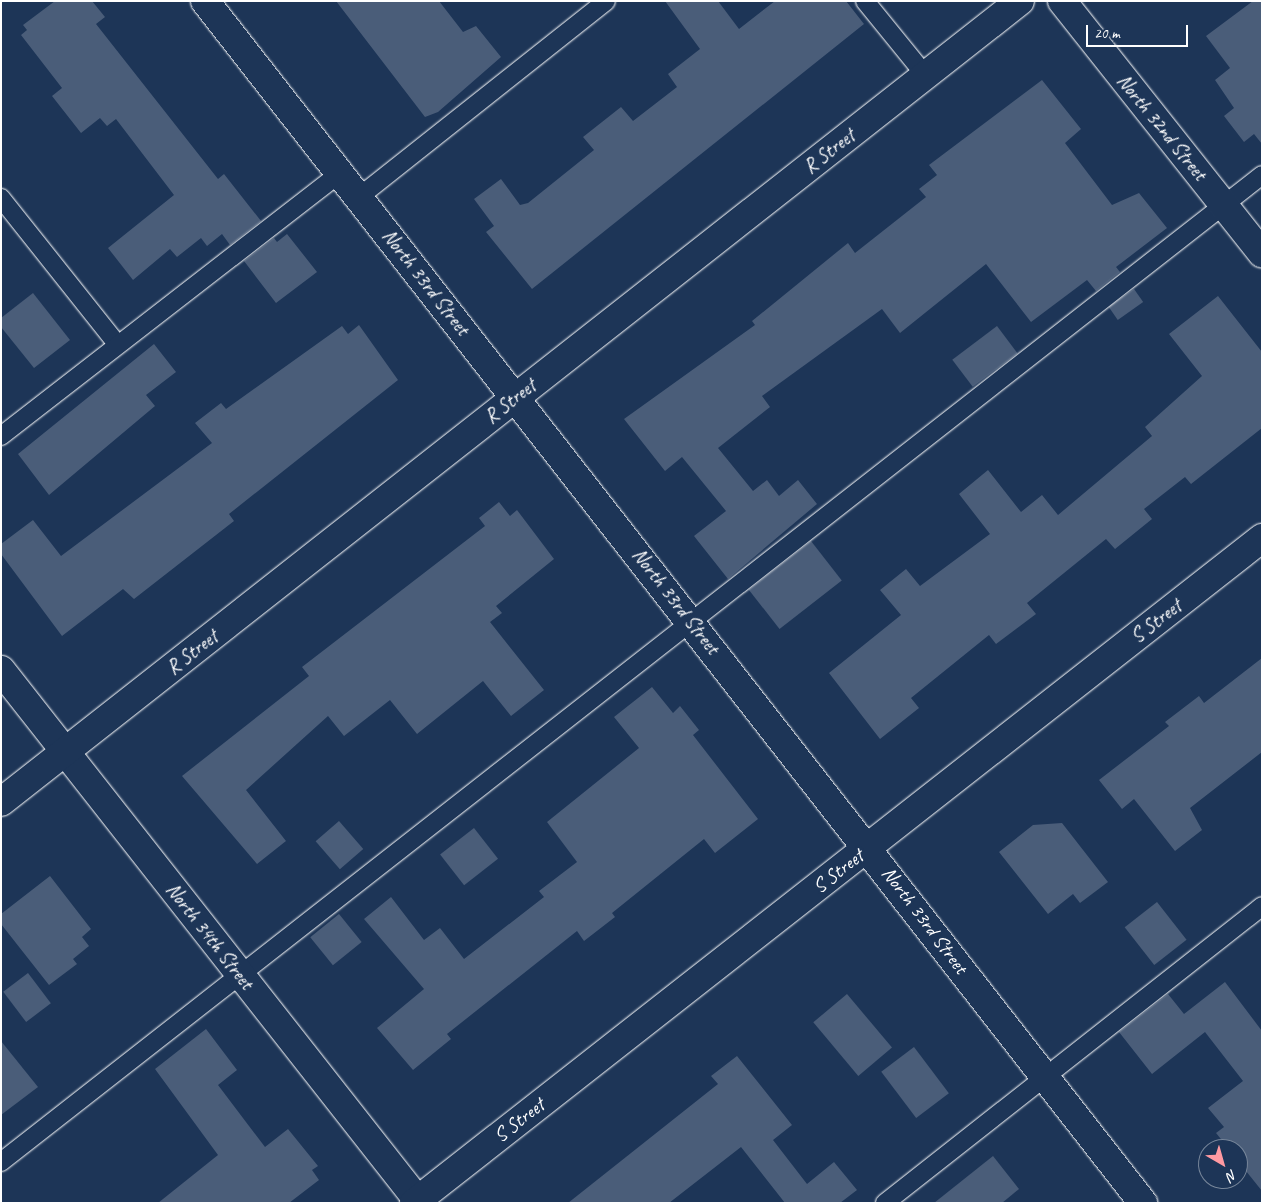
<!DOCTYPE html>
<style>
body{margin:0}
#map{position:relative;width:1263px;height:1204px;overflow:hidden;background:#1d3557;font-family:Caveat,sans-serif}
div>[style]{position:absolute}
.building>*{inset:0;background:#4a5d79;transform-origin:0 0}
.roads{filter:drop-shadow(0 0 1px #fff) drop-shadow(0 0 1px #fff)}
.service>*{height:18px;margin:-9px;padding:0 9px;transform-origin:9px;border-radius:9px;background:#1d3557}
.minor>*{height:28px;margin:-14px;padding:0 14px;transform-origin:14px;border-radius:14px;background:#1d3557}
.secondary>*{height:28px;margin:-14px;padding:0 14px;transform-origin:14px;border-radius:14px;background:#1d3557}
span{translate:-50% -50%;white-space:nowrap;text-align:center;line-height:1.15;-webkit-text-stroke:5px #1d3557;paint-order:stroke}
.street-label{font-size:20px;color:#fff}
.frame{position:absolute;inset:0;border:2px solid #fff;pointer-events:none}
.north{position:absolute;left:1198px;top:1139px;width:50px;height:50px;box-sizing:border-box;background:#1d3557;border:1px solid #77869a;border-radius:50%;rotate:142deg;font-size:14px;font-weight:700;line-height:20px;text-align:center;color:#fff}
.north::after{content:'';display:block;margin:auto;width:18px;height:22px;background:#ff9aa2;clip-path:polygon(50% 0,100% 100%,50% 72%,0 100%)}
.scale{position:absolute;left:1086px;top:25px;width:102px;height:22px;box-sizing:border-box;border:2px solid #fff;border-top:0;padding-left:6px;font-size:15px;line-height:18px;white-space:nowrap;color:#fff;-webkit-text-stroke:4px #1d3557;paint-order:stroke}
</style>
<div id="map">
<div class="building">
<div style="clip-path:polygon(55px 1px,92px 1px,105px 17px,96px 24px,218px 179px,224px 174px,261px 221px,230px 245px,222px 234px,207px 246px,201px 238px,177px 257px,170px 249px,133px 280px,108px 248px,174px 195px,116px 119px,107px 126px,100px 118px,81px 133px,52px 96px,62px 88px,21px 35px,27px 30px,23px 25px)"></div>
<div style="clip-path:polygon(336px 1px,439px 1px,463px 32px,476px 26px,501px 57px,438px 112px,425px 117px)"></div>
<div style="clip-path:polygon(665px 1px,718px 1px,739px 29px,775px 1px,846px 1px,864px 24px,532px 289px,486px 232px,494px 226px,474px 199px,501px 179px,520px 205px,528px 203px,594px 150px,583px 137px,621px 107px,633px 121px,677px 87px,668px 74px,700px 49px)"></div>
<div style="clip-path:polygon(1253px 1px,1262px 1px,1262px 144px,1254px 134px,1244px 142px,1224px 116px,1234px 108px,1215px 80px,1230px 68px,1206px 36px)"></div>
<div style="clip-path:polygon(1042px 80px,1081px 129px,1065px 143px,1112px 205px,1139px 193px,1167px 228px,1116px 267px,1120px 272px,1096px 291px,1087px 280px,1031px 322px,986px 264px,900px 333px,882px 309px,762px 396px,770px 407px,718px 448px,753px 491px,767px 480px,779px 496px,798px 480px,817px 504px,728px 579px,694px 536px,726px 511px,682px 457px,665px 471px,624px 419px,755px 325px,752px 321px,848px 243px,855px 253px,926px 197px,919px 189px,937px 175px,929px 165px)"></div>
<div style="clip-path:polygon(287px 234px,317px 272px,276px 303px,244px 261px,274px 238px,277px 242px)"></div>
<div style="left:1134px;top:289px;width:16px;height:31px;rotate:55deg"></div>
<div style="clip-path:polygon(33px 293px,70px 340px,34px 368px,1px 327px,1px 318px)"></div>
<div style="clip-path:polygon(1218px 296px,1262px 352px,1262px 428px,1191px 484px,1185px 477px,1144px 509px,1152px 519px,1115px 549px,1106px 539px,1027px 603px,1036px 614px,996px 644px,989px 635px,911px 698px,919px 708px,880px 739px,829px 673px,901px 615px,880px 590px,906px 569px,920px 586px,990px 534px,959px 494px,988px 470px,1021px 512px,1042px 495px,1058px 515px,1152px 436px,1145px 427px,1202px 376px,1169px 334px)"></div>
<div style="clip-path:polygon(359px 325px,398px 380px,229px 514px,234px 521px,134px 599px,123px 589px,62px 636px,1px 554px,1px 544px,33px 520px,61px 556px,212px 443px,195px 423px,221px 403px,226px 409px,342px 326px,348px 334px)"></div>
<div style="left:997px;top:326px;width:34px;height:56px;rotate:53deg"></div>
<div style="clip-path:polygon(154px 344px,176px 372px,146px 395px,155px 406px,49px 495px,18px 454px)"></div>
<div style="clip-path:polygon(499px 502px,510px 516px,517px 510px,554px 559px,496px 606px,502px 613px,490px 622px,544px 690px,511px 716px,483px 681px,417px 734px,390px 700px,344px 736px,328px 716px,246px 790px,286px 841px,257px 864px,182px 776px,309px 676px,302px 667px,485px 526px,479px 518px)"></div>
<div style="left:811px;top:541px;width:50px;height:79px;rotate:52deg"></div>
<div style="clip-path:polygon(1262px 658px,1262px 752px,1190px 808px,1202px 830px,1175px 851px,1134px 799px,1122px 809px,1099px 780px,1169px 726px,1165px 722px,1199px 696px,1204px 703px)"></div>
<div style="clip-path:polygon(652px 687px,673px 713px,680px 706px,699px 730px,693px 735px,758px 819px,715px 853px,704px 839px,612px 913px,615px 917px,584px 941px,577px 931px,447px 1034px,451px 1039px,413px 1070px,377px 1028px,424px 989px,364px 919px,391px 897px,424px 940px,440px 928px,464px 959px,544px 897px,539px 891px,577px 862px,547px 822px,639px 748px,614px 717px)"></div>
<div style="left:339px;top:821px;width:37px;height:31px;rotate:49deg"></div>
<div style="clip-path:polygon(1062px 823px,1108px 882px,1080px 903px,1073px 894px,1048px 914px,999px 852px,1033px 825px)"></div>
<div style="left:474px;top:828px;width:39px;height:43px;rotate:52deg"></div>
<div style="clip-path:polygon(50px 876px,91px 929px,82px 937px,89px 946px,73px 959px,77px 964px,49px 985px,1px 924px,1px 914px)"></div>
<div style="left:1157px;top:902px;width:48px;height:41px;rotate:52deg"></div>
<div style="left:339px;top:914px;width:36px;height:37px;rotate:51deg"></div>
<div style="left:28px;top:973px;width:38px;height:31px;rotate:53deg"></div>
<div style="clip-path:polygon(1225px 982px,1262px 1031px,1262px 1191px,1238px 1161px,1238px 1149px,1229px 1149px,1216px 1133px,1224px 1127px,1208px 1108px,1243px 1081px,1205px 1032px,1152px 1074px,1119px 1032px,1168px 994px,1184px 1014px)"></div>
<div style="left:847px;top:994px;width:70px;height:44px;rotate:50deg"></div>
<div style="clip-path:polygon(206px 1029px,237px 1070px,218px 1085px,265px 1147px,288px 1129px,318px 1166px,312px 1170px,319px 1180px,289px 1203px,158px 1203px,218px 1155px,155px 1069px)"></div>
<div style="clip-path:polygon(1px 1041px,38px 1087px,1px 1115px)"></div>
<div style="left:914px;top:1047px;width:58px;height:41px;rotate:53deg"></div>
<div style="clip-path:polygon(737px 1056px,792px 1125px,773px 1140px,807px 1184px,834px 1162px,857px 1190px,840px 1203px,785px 1203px,741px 1147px,669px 1203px,568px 1203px,718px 1084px,711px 1076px)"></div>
<div style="clip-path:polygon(993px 1156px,1019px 1189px,1002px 1203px,934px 1203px)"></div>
</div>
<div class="roads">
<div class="service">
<div style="left:865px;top:1px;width:97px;rotate:50.9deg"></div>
<div style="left:359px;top:197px;width:315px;rotate:-38.4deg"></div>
<div style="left:1px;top:198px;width:186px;rotate:51.5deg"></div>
<div style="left:1px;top:436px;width:429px;rotate:-37.8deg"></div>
<div style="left:1px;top:1162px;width:1601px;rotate:-38.05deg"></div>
<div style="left:885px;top:1203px;width:480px;rotate:-38.2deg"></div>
</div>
<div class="minor">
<div style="left:1062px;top:1px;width:322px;rotate:51.6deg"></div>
<div style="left:1px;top:670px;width:678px;rotate:51.83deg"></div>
<div style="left:1px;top:802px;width:1296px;rotate:-38.17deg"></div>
<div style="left:414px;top:1203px;width:1078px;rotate:-38.1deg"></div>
</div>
<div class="secondary">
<div style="left:205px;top:1px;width:1525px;rotate:52.03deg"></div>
</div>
</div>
<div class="street-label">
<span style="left:1162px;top:127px;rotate:51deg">North 32nd Street</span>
<span style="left:829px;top:151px;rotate:-38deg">R Street</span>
<span style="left:426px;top:282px;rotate:52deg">North 33rd Street</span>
<span style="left:510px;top:401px;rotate:-38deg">R Street</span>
<span style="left:676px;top:601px;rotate:52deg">North 33rd Street</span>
<span style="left:1156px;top:621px;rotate:-38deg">S Street</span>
<span style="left:192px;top:652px;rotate:-38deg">R Street</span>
<span style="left:838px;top:871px;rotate:-38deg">S Street</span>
<span style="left:925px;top:920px;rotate:53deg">North 33rd Street</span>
<span style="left:210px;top:936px;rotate:52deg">North 34th Street</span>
<span style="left:519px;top:1120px;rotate:-38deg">S Street</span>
</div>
<div class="frame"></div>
<div class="north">N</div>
<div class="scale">20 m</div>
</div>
